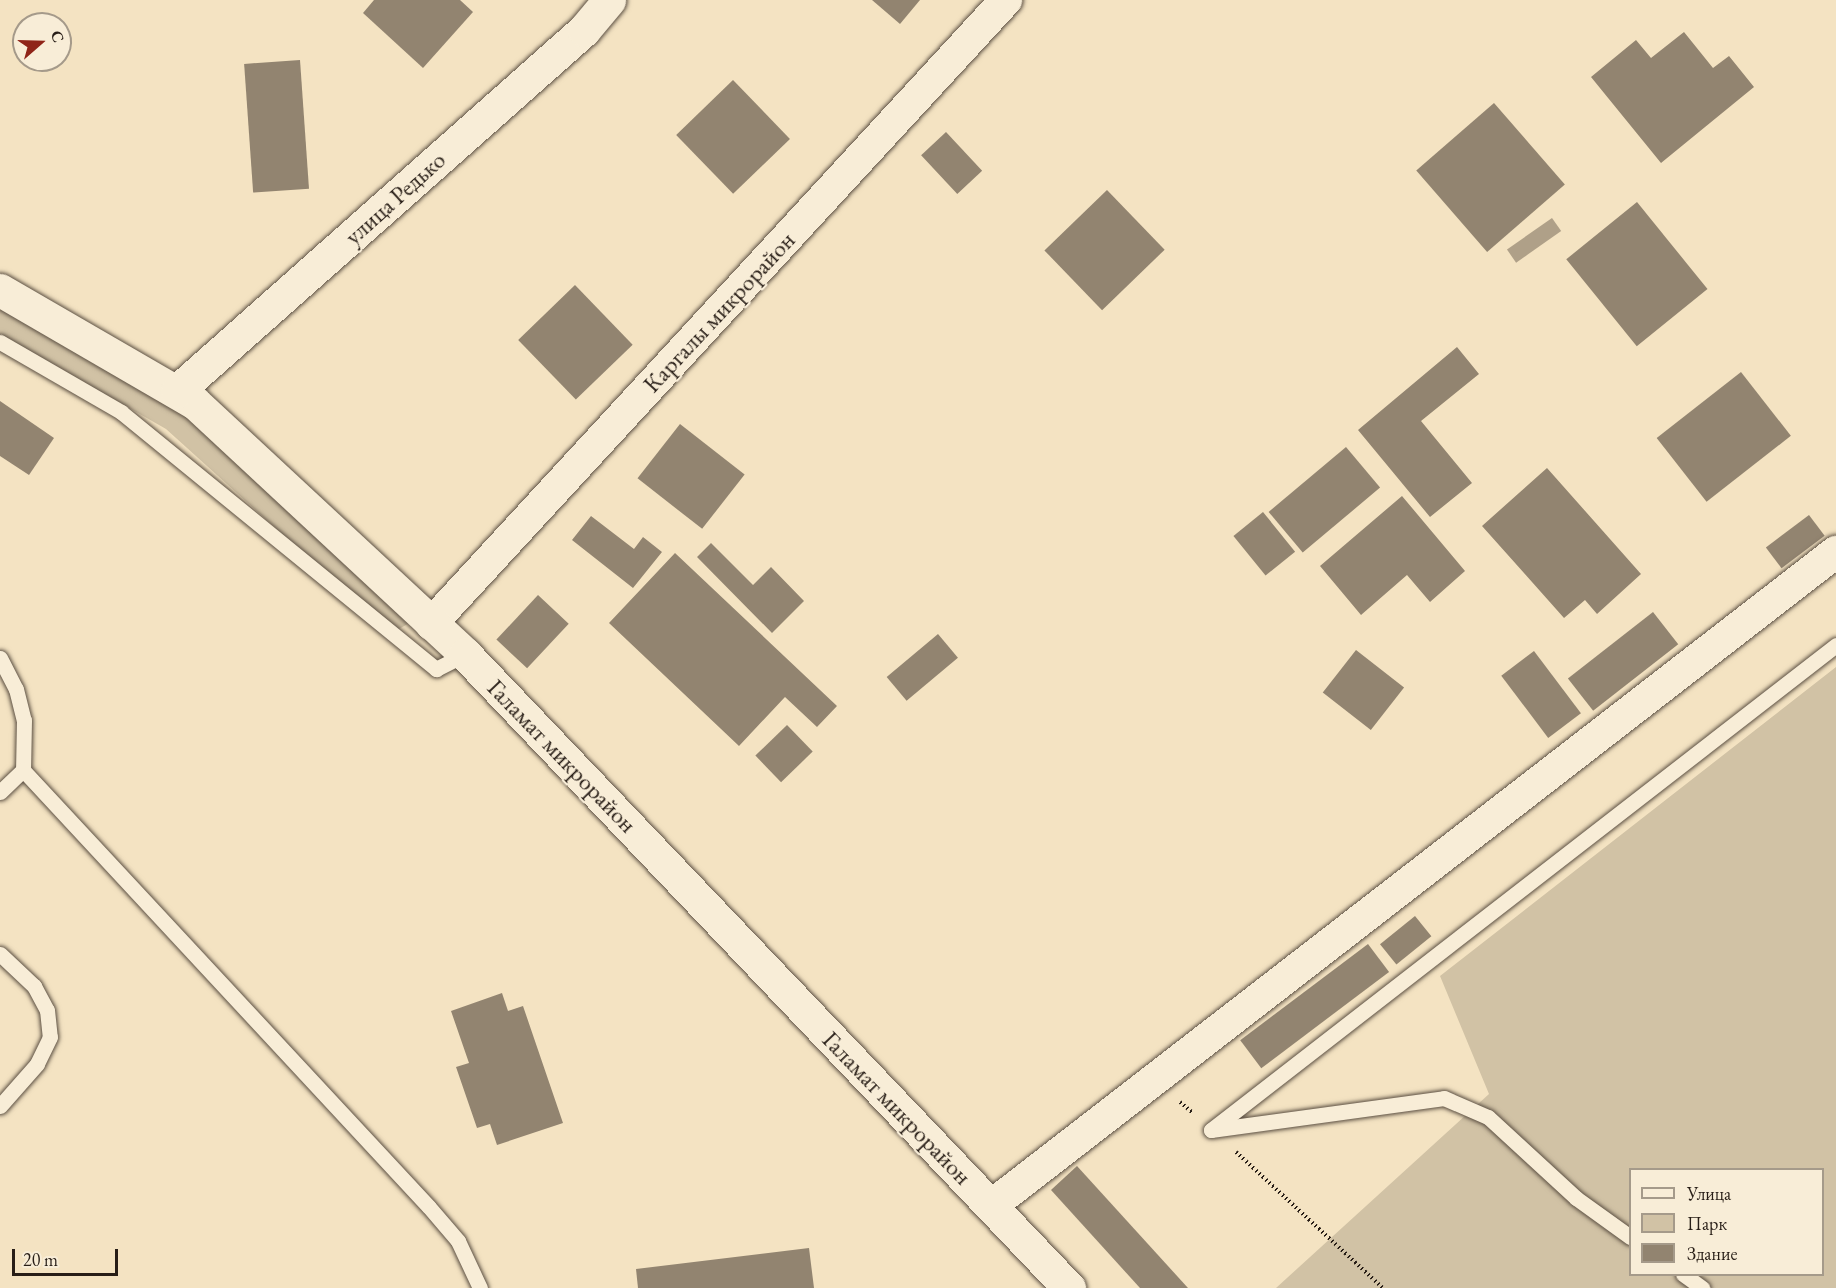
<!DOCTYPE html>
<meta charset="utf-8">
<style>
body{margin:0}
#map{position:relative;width:1836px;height:1288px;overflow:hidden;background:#f4e3c2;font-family:"EB Garamond",serif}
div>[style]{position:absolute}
.green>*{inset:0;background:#d1c2a5}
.water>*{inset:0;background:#afa088;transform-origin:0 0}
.building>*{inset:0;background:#928470;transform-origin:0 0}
.path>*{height:4px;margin-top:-2px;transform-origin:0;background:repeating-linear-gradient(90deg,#281e17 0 1.5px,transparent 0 4.5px)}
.roads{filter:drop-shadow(0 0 2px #5b4f42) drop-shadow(0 0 2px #5b4f42)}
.service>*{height:15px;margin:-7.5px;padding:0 7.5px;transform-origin:7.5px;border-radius:7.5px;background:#f8edd7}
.minor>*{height:32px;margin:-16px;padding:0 16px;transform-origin:16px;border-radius:16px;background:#f8edd7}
.tertiary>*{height:33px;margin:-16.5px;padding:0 16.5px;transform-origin:16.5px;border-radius:16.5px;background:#f8edd7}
span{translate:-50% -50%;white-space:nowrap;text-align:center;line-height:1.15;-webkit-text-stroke:4.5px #f8edd7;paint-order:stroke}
.street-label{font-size:24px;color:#281e17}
.legend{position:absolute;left:1629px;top:1168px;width:195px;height:108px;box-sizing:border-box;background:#f8edd7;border:2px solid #a59a8a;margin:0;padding:8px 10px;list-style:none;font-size:18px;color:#281e17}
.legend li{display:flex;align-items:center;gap:12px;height:30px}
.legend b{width:30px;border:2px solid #a59a8a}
.north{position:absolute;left:12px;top:12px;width:60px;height:60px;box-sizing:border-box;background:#f8edd7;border:2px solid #a59a8a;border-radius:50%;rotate:70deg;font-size:16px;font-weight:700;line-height:24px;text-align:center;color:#281e17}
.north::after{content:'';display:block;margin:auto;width:21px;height:27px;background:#8f2418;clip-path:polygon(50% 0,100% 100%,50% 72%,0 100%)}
.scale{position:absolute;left:12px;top:1249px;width:106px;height:27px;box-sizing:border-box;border:3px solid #281e17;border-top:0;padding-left:8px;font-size:18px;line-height:21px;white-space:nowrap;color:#281e17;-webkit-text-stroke:4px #f8edd7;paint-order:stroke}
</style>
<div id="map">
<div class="green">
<div style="clip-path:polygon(0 309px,183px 409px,418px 618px,392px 633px,166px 429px,0 334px)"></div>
<div style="clip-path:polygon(evenodd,1836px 667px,1836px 1288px,1276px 1288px,1489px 1094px,1440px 976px,1836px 667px,1630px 1170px,1822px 1170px,1822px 1274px,1630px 1274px,1630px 1170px)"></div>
</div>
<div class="water">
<div style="left:1552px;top:218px;width:16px;height:55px;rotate:55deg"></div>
</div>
<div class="building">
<div style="clip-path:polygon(374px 0,460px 0,473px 12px,423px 68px,363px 13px)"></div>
<div style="clip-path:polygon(872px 0,920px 0,900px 24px)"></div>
<div style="clip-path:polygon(1684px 32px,1713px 68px,1729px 56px,1754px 87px,1661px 163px,1591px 77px,1636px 40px,1651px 58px)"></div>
<div style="left:300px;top:60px;width:129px;height:56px;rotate:86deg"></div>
<div style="left:733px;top:80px;width:82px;height:79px;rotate:46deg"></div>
<div style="left:1494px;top:103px;width:108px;height:103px;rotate:49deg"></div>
<div style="left:946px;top:132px;width:53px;height:34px;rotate:47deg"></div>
<div style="left:1107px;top:190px;width:83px;height:87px;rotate:46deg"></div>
<div style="left:1637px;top:202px;width:112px;height:91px;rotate:51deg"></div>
<div style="left:575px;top:285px;width:83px;height:79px;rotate:46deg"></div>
<div style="clip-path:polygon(1457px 347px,1479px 374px,1421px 421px,1472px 483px,1430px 517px,1358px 430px)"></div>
<div style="left:1741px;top:372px;width:81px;height:107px;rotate:52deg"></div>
<div style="clip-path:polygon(0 401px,54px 438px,29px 475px,0 456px)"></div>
<div style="left:680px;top:424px;width:82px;height:69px;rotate:38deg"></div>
<div style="left:1346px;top:447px;width:53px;height:101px;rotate:50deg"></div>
<div style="clip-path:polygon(1547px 468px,1641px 574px,1597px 614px,1585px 600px,1564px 618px,1482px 526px)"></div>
<div style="clip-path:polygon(1402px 496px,1465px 571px,1430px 602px,1407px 575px,1361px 615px,1320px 566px)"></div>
<div style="left:1263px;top:512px;width:51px;height:38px;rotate:51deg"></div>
<div style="left:1809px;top:515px;width:26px;height:54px;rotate:53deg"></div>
<div style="clip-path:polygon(591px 516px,634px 549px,643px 537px,662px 552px,633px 588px,572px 540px)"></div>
<div style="clip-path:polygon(711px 543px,753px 585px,771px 567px,804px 601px,772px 633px,697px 557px)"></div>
<div style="clip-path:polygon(675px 553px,837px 706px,817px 727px,785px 697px,739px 746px,609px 623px)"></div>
<div style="left:538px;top:595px;width:42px;height:61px;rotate:43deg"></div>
<div style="left:1653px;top:612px;width:41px;height:108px;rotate:52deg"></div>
<div style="left:938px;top:634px;width:31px;height:67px;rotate:50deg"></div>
<div style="left:1356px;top:650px;width:61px;height:54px;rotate:38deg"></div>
<div style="left:1534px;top:651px;width:78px;height:41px;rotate:53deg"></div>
<div style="left:787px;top:725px;width:37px;height:44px;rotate:46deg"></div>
<div style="left:1415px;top:916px;width:26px;height:45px;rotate:51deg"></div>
<div style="left:1368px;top:944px;width:35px;height:160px;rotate:53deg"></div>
<div style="clip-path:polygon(502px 993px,508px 1011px,523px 1006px,563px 1123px,497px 1145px,490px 1124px,477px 1128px,456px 1067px,469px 1063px,451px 1011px)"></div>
<div style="clip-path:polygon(1077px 1166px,1188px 1288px,1140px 1288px,1051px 1190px)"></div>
<div style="clip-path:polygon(809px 1248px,814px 1288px,638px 1288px,636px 1269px)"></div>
</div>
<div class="path">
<div style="left:1180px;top:1102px;width:17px;rotate:40deg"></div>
<div style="left:1236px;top:1152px;width:200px;rotate:42.8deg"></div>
</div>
<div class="roads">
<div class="service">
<div style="left:0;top:342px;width:140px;rotate:30deg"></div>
<div style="left:121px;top:412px;width:407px;rotate:39.2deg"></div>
<div style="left:436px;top:669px;width:33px;rotate:-27deg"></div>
<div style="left:0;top:658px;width:35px;rotate:63deg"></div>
<div style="left:16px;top:689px;width:32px;rotate:76deg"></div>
<div style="left:24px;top:720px;width:50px;rotate:91.1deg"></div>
<div style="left:23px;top:770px;width:596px;rotate:47.11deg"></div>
<div style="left:429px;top:1207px;width:45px;rotate:49.5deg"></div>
<div style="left:458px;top:1241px;width:52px;rotate:64.9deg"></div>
<div style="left:0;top:792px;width:32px;rotate:-44deg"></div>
<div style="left:0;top:954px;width:47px;rotate:43.3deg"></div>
<div style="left:34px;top:986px;width:27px;rotate:62deg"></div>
<div style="left:47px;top:1010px;width:27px;rotate:84deg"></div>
<div style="left:50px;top:1037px;width:30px;rotate:116deg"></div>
<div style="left:37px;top:1064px;width:56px;rotate:131.4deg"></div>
<div style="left:1211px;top:1130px;width:791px;rotate:-37.81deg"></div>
<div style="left:1211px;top:1130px;width:235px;rotate:-7.8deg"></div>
<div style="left:1444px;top:1098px;width:48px;rotate:23.4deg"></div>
<div style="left:1488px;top:1117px;width:120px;rotate:42.6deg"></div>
<div style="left:1576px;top:1198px;width:67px;rotate:35.8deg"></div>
<div style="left:1683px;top:1274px;width:24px;rotate:36deg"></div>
</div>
<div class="minor">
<div style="left:431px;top:624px;width:849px;rotate:-47.34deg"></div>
<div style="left:991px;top:1206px;width:1069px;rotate:-37.74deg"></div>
</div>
<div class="tertiary">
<div style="left:0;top:290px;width:225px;rotate:30.1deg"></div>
<div style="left:195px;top:403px;width:369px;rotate:42.9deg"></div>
<div style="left:465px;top:654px;width:876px;rotate:46.39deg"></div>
<div style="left:177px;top:391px;width:544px;rotate:-41.57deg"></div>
<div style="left:584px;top:30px;width:39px;rotate:-50deg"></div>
</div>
</div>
<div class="street-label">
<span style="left:395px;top:198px;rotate:-42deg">улица Редько</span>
<span style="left:719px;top:312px;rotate:-47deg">Каргалы микрорайон</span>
<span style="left:562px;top:756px;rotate:46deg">Галамат микрорайон</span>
<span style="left:897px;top:1108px;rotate:46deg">Галамат микрорайон</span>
</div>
<ul class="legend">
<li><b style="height:8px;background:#f8edd7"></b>Улица</li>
<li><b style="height:16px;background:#d1c2a5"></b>Парк</li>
<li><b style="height:16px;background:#928470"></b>Здание</li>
</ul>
<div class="north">С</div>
<div class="scale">20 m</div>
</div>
